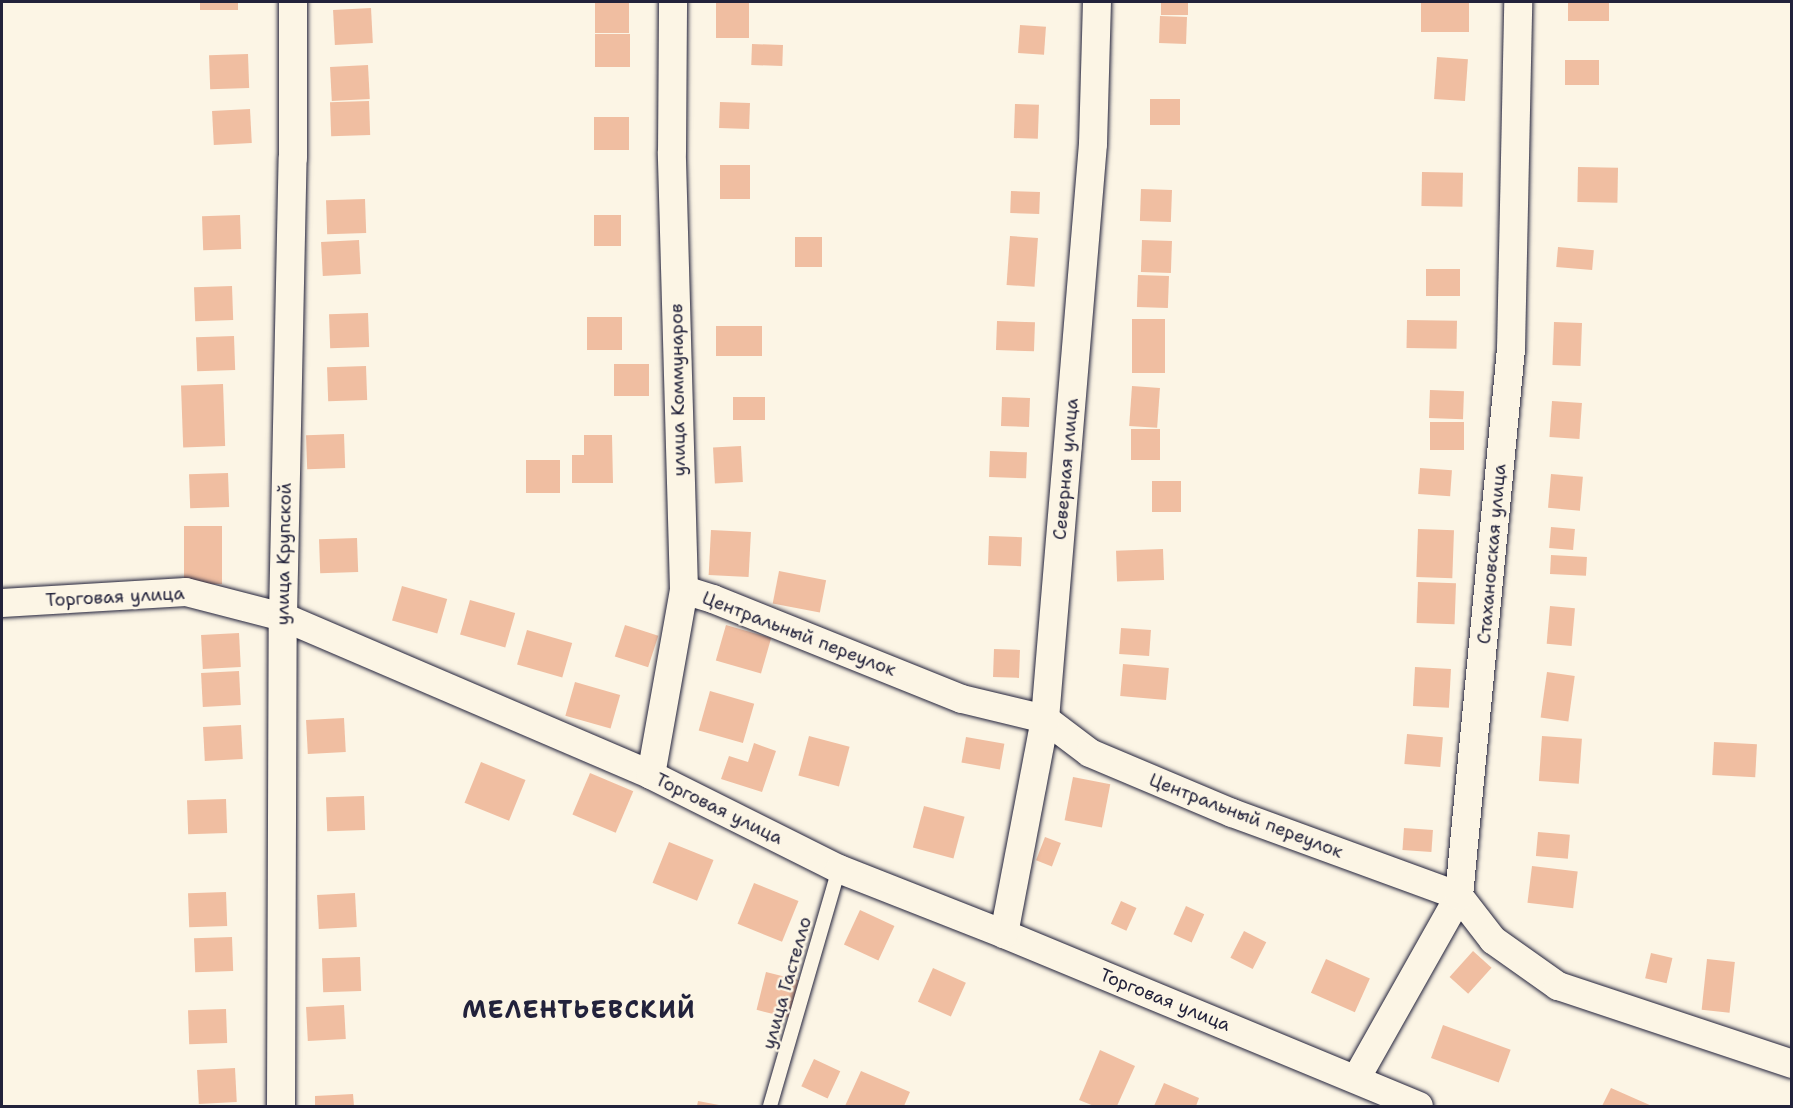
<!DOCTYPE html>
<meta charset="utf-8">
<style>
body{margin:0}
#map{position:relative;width:1793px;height:1108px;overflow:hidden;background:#fcf5e5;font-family:"Shantell Sans",sans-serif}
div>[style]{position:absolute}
.building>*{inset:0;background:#f0bea1;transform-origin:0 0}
.roads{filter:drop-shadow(0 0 2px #22223b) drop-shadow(0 0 2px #22223b)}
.lane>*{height:14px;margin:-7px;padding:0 7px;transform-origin:7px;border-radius:7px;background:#fcf5e5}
.street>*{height:28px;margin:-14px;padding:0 14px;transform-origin:14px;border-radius:14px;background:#fcf5e5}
span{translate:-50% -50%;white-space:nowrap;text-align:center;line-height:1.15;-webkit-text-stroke:5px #fcf5e5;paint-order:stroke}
.street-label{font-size:18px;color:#22223b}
.district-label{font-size:24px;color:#22223b;font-weight:700;letter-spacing:1.5px}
.frame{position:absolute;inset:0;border:3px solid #22223b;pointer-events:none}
</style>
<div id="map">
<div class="building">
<div style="left:200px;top:2px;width:38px;height:8px"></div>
<div style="left:595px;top:2px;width:34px;height:31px"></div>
<div style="left:716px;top:2px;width:33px;height:36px"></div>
<div style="left:1161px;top:2px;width:27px;height:13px"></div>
<div style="left:1421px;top:2px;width:48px;height:30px"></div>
<div style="left:1568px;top:2px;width:41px;height:19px"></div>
<div style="left:371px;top:8px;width:35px;height:38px;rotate:87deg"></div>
<div style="left:1160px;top:16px;width:27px;height:27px;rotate:2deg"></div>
<div style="left:1020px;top:25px;width:26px;height:28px;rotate:4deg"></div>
<div style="left:595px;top:34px;width:35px;height:33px"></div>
<div style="left:752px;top:44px;width:31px;height:21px;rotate:2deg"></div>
<div style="left:248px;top:54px;width:34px;height:39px;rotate:88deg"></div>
<div style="left:1437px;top:57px;width:31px;height:42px;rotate:4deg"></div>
<div style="left:1599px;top:60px;width:25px;height:34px;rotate:90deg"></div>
<div style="left:368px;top:65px;width:34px;height:38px;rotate:87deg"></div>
<div style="left:1150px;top:99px;width:30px;height:26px"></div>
<div style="left:369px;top:101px;width:34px;height:39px;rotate:88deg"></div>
<div style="left:720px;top:102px;width:30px;height:26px;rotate:2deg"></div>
<div style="left:1015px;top:104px;width:24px;height:34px;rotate:2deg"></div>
<div style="left:250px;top:109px;width:34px;height:38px;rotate:87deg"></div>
<div style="left:594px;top:117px;width:35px;height:33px"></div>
<div style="left:720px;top:165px;width:30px;height:34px"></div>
<div style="left:1578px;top:167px;width:40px;height:35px;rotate:1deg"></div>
<div style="left:1422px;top:172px;width:41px;height:34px;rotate:1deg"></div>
<div style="left:1141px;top:189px;width:31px;height:32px;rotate:2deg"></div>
<div style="left:1011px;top:191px;width:29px;height:22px;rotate:2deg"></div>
<div style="left:365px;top:199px;width:34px;height:39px;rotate:88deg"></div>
<div style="left:240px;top:215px;width:34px;height:38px;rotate:88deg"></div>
<div style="left:594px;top:215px;width:27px;height:31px"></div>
<div style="left:1010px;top:236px;width:28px;height:49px;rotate:4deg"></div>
<div style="left:795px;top:237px;width:27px;height:30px"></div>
<div style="left:359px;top:240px;width:34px;height:38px;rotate:87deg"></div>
<div style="left:1142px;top:240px;width:30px;height:32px;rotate:2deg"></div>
<div style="left:1558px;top:247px;width:36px;height:20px;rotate:5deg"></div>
<div style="left:1426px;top:269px;width:34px;height:27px"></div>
<div style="left:1138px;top:275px;width:31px;height:32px;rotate:2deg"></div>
<div style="left:232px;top:286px;width:34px;height:38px;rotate:88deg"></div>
<div style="left:368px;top:313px;width:34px;height:39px;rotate:88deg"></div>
<div style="left:587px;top:317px;width:35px;height:33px"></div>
<div style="left:1132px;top:319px;width:33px;height:54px"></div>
<div style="left:1407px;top:320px;width:50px;height:28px;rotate:1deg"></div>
<div style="left:997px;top:321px;width:38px;height:29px;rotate:2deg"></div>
<div style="left:1554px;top:322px;width:28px;height:43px;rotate:2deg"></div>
<div style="left:716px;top:326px;width:46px;height:30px"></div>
<div style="left:234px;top:336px;width:34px;height:38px;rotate:88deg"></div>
<div style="left:614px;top:364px;width:35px;height:32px"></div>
<div style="left:366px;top:366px;width:34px;height:39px;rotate:88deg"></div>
<div style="left:223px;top:384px;width:62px;height:42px;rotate:88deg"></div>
<div style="left:1132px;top:386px;width:28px;height:40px;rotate:4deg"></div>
<div style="left:1430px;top:390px;width:34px;height:28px;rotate:2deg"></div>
<div style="left:733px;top:397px;width:32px;height:23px"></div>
<div style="left:1002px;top:397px;width:28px;height:29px;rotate:2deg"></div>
<div style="left:1552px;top:401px;width:30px;height:36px;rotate:4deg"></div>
<div style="left:1430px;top:422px;width:34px;height:28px"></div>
<div style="left:1131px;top:429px;width:29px;height:31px"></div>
<div style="left:344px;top:434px;width:34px;height:38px;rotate:88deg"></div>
<div style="clip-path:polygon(584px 435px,612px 435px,613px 483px,572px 483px,572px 455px,584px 455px)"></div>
<div style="left:741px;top:446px;width:36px;height:28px;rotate:87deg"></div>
<div style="left:990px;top:451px;width:37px;height:26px;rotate:2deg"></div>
<div style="left:526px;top:460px;width:34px;height:33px"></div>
<div style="left:1420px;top:468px;width:32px;height:26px;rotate:4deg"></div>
<div style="left:228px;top:473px;width:34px;height:39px;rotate:88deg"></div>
<div style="left:1551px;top:474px;width:32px;height:34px;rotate:5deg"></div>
<div style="left:1152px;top:481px;width:29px;height:31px"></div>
<div style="left:184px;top:526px;width:38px;height:58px"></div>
<div style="left:1551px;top:527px;width:24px;height:21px;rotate:5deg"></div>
<div style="left:1418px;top:529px;width:36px;height:48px;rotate:2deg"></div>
<div style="left:711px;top:530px;width:40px;height:45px;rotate:3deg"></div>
<div style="left:989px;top:536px;width:33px;height:29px;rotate:2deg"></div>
<div style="left:357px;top:538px;width:34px;height:38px;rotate:88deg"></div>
<div style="left:1163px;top:549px;width:31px;height:47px;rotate:88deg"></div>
<div style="left:1551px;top:555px;width:36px;height:19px;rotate:3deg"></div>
<div style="left:779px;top:571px;width:48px;height:33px;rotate:11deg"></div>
<div style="left:1418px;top:582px;width:38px;height:41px;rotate:2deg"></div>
<div style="left:402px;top:586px;width:47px;height:36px;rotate:16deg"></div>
<div style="left:470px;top:600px;width:47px;height:36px;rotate:16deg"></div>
<div style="left:1550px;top:606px;width:25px;height:38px;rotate:5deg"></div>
<div style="left:625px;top:625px;width:35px;height:33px;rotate:18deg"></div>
<div style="left:726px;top:625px;width:47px;height:37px;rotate:16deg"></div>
<div style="left:1121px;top:628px;width:30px;height:26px;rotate:4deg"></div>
<div style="left:527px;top:630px;width:47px;height:36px;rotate:16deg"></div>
<div style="left:239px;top:633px;width:34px;height:38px;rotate:87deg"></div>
<div style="left:994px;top:649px;width:26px;height:28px;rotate:2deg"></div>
<div style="left:1123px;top:664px;width:46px;height:32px;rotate:5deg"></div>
<div style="left:1415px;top:667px;width:36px;height:39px;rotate:3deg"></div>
<div style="left:239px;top:671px;width:34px;height:38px;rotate:87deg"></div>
<div style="left:1547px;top:672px;width:28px;height:46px;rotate:8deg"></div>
<div style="left:575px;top:682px;width:47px;height:35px;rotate:16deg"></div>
<div style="left:710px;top:691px;width:46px;height:41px;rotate:16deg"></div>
<div style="left:344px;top:718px;width:34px;height:38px;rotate:87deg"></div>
<div style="left:241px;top:725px;width:34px;height:38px;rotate:87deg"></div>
<div style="left:1407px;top:734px;width:36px;height:30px;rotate:5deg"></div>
<div style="left:809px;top:736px;width:42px;height:41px;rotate:15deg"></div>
<div style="left:1542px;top:736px;width:40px;height:45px;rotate:4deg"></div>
<div style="left:966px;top:737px;width:39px;height:26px;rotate:10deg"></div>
<div style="left:1714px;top:742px;width:43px;height:33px;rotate:3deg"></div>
<div style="clip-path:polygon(754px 743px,776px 751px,762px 792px,721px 779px,729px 756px,748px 762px)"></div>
<div style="left:481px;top:762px;width:48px;height:44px;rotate:22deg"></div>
<div style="left:590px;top:773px;width:47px;height:45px;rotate:23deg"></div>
<div style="left:1073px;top:777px;width:38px;height:44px;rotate:11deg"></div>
<div style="left:364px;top:796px;width:34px;height:38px;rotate:88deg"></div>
<div style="left:226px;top:799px;width:34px;height:39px;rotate:88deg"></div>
<div style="left:924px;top:806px;width:42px;height:43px;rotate:15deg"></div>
<div style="left:1404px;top:828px;width:29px;height:22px;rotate:4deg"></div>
<div style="left:1538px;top:832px;width:32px;height:24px;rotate:5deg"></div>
<div style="left:1045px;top:837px;width:17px;height:25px;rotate:21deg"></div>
<div style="left:669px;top:842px;width:48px;height:44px;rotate:22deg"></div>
<div style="left:1532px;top:866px;width:46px;height:37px;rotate:7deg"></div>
<div style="left:754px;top:883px;width:48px;height:44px;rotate:22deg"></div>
<div style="left:226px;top:892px;width:34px;height:38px;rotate:88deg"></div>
<div style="left:355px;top:893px;width:34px;height:38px;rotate:87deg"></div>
<div style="left:1121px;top:901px;width:17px;height:25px;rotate:24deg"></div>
<div style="left:1186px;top:906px;width:20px;height:31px;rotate:24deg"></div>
<div style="left:860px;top:910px;width:38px;height:38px;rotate:25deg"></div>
<div style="left:1244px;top:931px;width:25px;height:30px;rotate:27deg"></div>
<div style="left:232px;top:937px;width:34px;height:38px;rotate:88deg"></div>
<div style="left:1473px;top:951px;width:25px;height:35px;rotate:42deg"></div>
<div style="left:1651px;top:953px;width:22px;height:26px;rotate:13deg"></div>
<div style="left:360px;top:957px;width:34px;height:38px;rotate:88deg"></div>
<div style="left:1326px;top:959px;width:48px;height:37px;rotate:24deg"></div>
<div style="left:1707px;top:959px;width:28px;height:51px;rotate:6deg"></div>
<div style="left:933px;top:968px;width:36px;height:37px;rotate:24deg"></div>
<div style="left:766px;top:972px;width:34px;height:39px;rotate:14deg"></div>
<div style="left:344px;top:1005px;width:34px;height:38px;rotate:87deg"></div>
<div style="left:226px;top:1009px;width:34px;height:38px;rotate:88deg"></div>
<div style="left:1443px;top:1025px;width:72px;height:35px;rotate:20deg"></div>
<div style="clip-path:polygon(1100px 1050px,1135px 1066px,1117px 1106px,1094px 1106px,1079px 1100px)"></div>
<div style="left:814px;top:1059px;width:29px;height:30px;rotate:25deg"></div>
<div style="left:235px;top:1068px;width:34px;height:38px;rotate:87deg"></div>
<div style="clip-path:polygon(861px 1071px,910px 1092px,904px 1106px,845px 1106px)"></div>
<div style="clip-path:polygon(1164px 1083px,1199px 1098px,1196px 1106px,1154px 1106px)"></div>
<div style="clip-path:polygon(1611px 1088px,1636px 1099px,1652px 1106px,1602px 1106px)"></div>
<div style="clip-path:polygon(353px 1094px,354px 1106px,315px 1106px,315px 1096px)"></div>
<div style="clip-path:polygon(698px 1101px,719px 1105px,719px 1106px,697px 1106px)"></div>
</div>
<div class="roads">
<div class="lane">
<div style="left:770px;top:1106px;width:247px;rotate:-73.8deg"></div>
</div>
<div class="street">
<div style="left:684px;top:590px;width:30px;rotate:17deg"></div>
<div style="left:713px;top:599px;width:268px;rotate:21.9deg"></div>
<div style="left:962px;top:699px;width:85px;rotate:13.5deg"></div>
<div style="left:1045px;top:719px;width:56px;rotate:37.1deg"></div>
<div style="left:1090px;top:753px;width:154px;rotate:22.9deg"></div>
<div style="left:1232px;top:813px;width:242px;rotate:20.1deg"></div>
<div style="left:1459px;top:896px;width:56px;rotate:52.3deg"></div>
<div style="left:1493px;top:940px;width:80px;rotate:35.3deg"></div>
<div style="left:1558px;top:986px;width:247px;rotate:18.4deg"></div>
<div style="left:2px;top:603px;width:184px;rotate:-3.4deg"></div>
<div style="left:186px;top:592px;width:100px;rotate:14.5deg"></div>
<div style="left:283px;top:617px;width:400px;rotate:23.2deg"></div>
<div style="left:651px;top:775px;width:210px;rotate:26.6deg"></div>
<div style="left:839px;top:869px;width:177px;rotate:21.5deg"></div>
<div style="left:1004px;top:934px;width:449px;rotate:22.5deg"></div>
<div style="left:651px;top:775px;width:188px;rotate:-79.9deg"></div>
<div style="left:684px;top:590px;width:438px;rotate:-91.6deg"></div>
<div style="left:672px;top:152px;width:150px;rotate:-89.6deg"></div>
<div style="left:1004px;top:934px;width:219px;rotate:-79.2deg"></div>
<div style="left:1045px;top:719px;width:577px;rotate:-85.23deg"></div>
<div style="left:1093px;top:144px;width:142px;rotate:-88.4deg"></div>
<div style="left:1356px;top:1079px;width:210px;rotate:-60.6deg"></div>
<div style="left:1459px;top:896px;width:549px;rotate:-84.57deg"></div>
<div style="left:1511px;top:349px;width:347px;rotate:-88.8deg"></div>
<div style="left:281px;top:1106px;width:489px;rotate:-89.8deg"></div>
<div style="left:283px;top:617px;width:459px;rotate:-88.8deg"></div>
<div style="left:293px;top:158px;width:156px;rotate:-90deg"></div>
</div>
</div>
<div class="street-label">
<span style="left:678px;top:390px;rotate:-91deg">улица Коммунаров</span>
<span style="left:1066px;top:469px;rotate:-85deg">Северная улица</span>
<span style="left:284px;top:554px;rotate:-89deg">улица Крупской</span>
<span style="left:1492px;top:554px;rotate:-85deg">Стахановская улица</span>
<span style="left:115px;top:597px;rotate:-3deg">Торговая улица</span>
<span style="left:799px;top:634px;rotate:21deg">Центральный переулок</span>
<span style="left:719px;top:809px;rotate:26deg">Торговая улица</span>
<span style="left:1246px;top:816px;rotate:21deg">Центральный переулок</span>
<span style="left:787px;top:983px;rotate:-74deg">улица Гастелло</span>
<span style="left:1165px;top:1000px;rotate:22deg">Торговая улица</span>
</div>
<div class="district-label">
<span style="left:579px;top:1011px">МЕЛЕНТЬЕВСКИЙ</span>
</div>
<div class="frame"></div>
</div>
